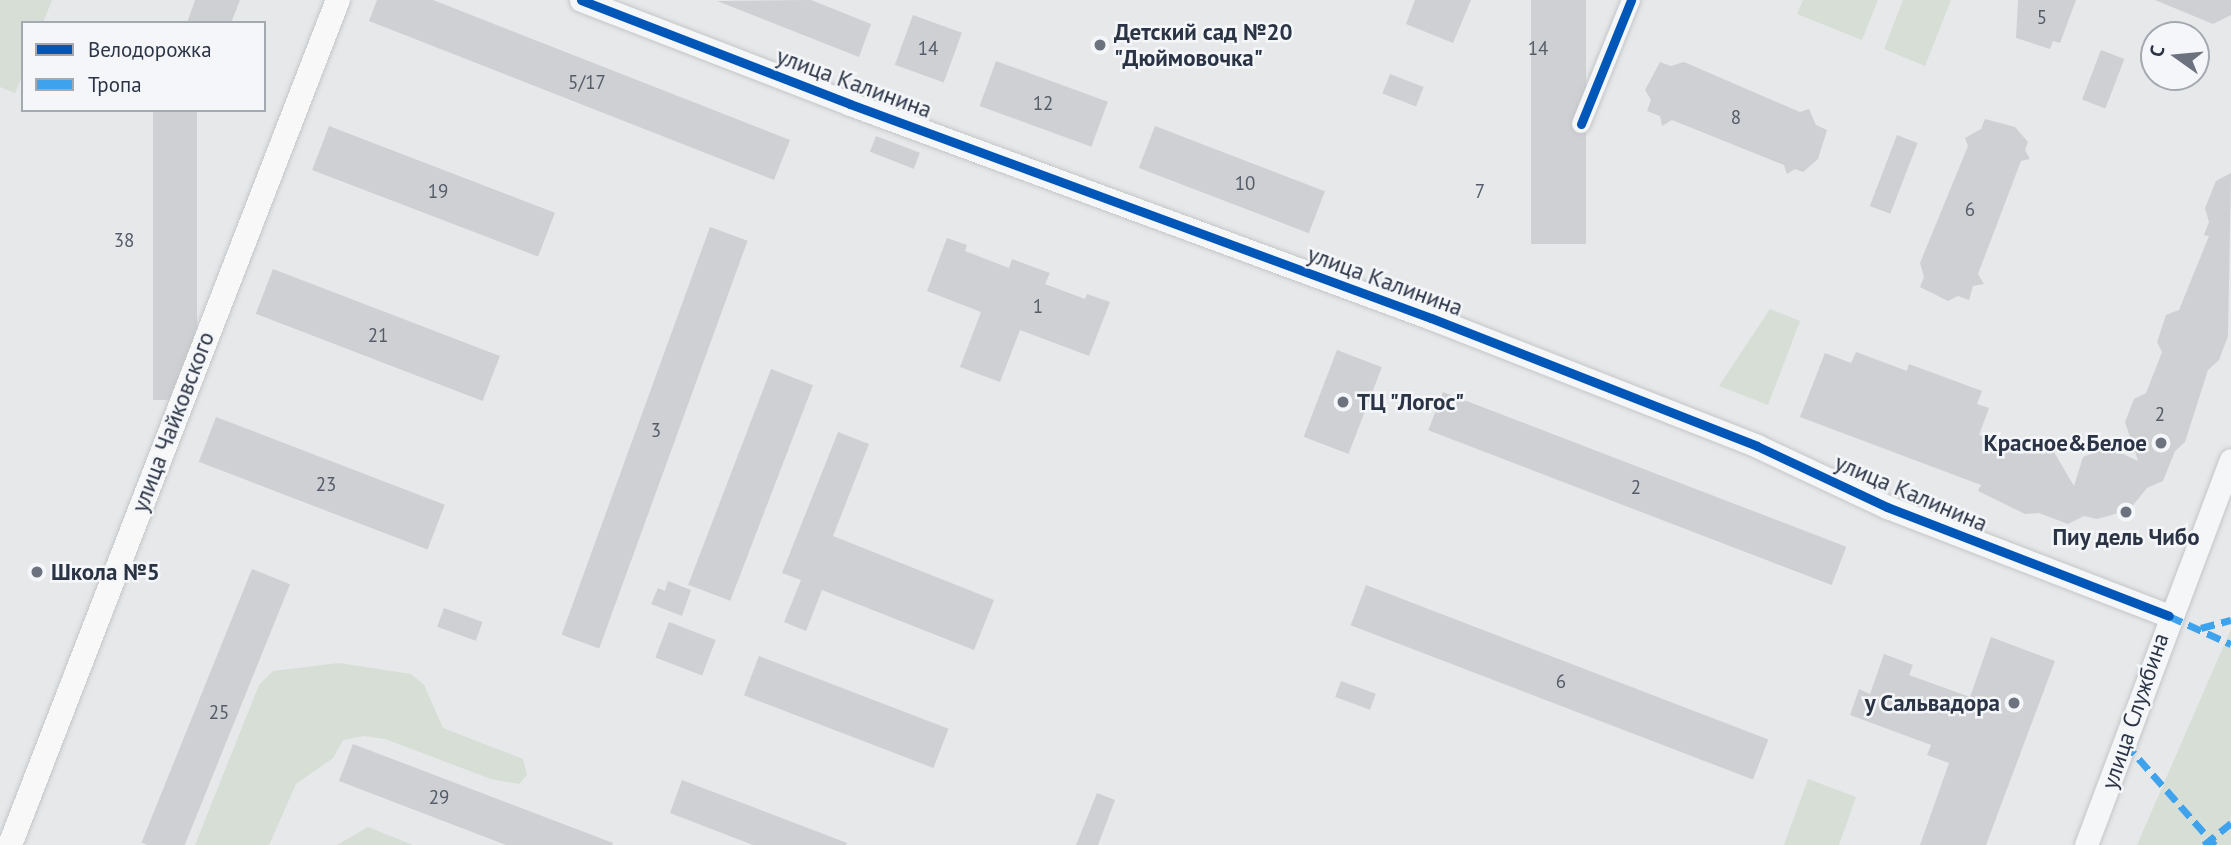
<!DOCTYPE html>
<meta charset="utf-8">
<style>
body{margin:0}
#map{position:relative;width:2231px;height:845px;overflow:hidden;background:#e6e8ea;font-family:"PT Sans",sans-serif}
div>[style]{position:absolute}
.green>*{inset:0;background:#d6ded6}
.building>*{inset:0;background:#ced0d3;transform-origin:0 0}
.roads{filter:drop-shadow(0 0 2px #c4c6c8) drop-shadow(0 0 2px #c4c6c8)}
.minor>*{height:18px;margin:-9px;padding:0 9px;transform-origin:9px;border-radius:9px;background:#f5f6f7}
.tertiary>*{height:23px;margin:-11.5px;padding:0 11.5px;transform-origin:11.5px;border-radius:11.5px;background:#f5f6f7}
.secondary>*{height:24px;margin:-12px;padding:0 12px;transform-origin:12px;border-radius:12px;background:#f8f8f8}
.quiet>*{height:7px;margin-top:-3.5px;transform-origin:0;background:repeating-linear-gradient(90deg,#3ea3ec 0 14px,transparent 0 21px)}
.cycleway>*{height:9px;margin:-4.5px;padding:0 4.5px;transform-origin:4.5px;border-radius:4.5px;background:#0057b8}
.dots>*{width:19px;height:19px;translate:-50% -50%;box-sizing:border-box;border:4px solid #f4f6f9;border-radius:50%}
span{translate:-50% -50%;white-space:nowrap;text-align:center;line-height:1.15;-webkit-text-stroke:5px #f4f6f9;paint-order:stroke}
.number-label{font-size:19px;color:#545c69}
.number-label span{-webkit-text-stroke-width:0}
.poi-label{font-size:23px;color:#2b3445;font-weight:700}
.left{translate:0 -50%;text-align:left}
.right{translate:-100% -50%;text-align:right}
.street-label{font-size:23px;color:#2b3445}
.legend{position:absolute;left:21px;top:21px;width:245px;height:91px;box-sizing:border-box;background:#f4f6f9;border:2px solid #a4a8b1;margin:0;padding:9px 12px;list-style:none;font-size:21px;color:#2b3445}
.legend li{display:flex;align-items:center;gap:14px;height:35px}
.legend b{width:35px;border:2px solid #a4a8b1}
.north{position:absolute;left:2140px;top:21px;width:70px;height:70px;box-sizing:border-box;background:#f4f6f9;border:2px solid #a4a8b1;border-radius:50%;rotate:285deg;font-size:19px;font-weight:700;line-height:28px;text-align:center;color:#2b3445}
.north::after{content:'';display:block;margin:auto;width:24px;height:32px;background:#6c737f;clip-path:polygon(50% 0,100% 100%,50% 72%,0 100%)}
</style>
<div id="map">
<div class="green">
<div style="clip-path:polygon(0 0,52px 0,43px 23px,23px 23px,23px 74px,15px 93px,0 87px)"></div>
<div style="clip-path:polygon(1803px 0,1878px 0,1862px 40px,1797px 14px)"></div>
<div style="clip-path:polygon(1903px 0,1951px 0,1925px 66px,1884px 49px)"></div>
<div style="clip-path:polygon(1770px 309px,1800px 321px,1768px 405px,1719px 386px)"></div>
<div style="clip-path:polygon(2231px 629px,2231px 845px,2137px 845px)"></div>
<div style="clip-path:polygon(339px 663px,411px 674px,424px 685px,443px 728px,523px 759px,527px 775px,519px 784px,491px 779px,385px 739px,364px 736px,343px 740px,333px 758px,296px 784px,269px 845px,195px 845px,259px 685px,273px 671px)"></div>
<div style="clip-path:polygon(1808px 779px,1856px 797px,1839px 845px,1784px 845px)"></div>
<div style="clip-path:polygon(368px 827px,413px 845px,337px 845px)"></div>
</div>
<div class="building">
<div style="clip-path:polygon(195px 0,240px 0,231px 23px,187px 23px)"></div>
<div style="clip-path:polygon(377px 0,433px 0,790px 140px,774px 180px,369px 21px)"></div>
<div style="clip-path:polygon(811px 0,871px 24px,859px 57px,717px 1px)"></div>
<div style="clip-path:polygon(1415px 0,1471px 0,1453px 43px,1406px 24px)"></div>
<div style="left:1531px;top:0;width:55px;height:244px"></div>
<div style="clip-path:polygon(2018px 0,2076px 0,2060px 43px,2053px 41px,2050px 49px,2016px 38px)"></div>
<div style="clip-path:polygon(2155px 0,2231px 0,2231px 15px,2213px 24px)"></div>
<div style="left:913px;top:15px;width:52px;height:53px;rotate:20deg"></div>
<div style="left:2101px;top:50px;width:25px;height:53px;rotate:21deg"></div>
<div style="left:996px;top:61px;width:119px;height:48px;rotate:20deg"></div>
<div style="clip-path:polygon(1660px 62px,1671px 66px,1684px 62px,1800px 112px,1809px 109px,1816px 125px,1827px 130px,1818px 159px,1803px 172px,1795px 169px,1787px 174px,1784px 165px,1672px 120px,1662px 126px,1660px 116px,1647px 111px,1651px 100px,1645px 90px)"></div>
<div style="left:1390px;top:74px;width:36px;height:21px;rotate:21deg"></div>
<div style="left:153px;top:110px;width:44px;height:290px"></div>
<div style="clip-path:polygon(1985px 119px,2015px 127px,2028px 142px,2025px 150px,2030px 159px,2021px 161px,1978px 274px,1984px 284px,1973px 286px,1969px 300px,1958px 296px,1948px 301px,1920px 287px,1924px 277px,1920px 263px,1968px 146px,1965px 138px,1981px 129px)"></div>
<div style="left:329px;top:126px;width:242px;height:47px;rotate:21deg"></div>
<div style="left:1155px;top:126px;width:182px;height:45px;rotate:21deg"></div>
<div style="left:1897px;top:135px;width:22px;height:76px;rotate:21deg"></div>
<div style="left:876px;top:136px;width:47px;height:17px;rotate:21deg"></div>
<div style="clip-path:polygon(2231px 173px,2228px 336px,2219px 360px,2208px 370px,2185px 442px,2175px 451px,2163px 481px,2147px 488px,2129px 510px,2097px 519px,2084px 516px,2068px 524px,2039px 513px,2025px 514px,1978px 491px,1981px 485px,1800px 417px,1825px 353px,1851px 363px,1856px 352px,1907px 371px,1909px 364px,1982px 391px,1977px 404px,1989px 408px,1979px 435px,2013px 449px,2028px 442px,2054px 452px,2074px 486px,2083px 457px,2108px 447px,2138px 461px,2125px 422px,2134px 399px,2146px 393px,2162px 352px,2157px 342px,2166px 315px,2179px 310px,2209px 236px,2204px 235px,2209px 222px,2205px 208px,2216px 181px)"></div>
<div style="left:710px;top:227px;width:40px;height:434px;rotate:20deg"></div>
<div style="clip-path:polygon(947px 238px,967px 245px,965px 251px,1009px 268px,1012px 259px,1050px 273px,1045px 284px,1085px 299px,1087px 294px,1110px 302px,1089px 356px,1020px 330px,1000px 382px,960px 367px,981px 312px,927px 291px)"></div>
<div style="left:273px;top:269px;width:243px;height:48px;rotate:21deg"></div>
<div style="left:1337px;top:350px;width:48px;height:93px;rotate:21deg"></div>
<div style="left:771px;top:369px;width:45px;height:231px;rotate:21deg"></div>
<div style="left:1443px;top:392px;width:432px;height:41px;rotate:21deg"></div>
<div style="left:216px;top:417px;width:245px;height:48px;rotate:21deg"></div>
<div style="clip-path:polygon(838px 432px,869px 444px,833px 536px,994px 600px,974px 650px,822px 590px,806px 631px,784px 622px,801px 580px,782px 573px)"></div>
<div style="left:252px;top:569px;width:41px;height:295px;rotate:22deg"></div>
<div style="clip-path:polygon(668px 581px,691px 590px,682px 616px,651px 604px,658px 588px,665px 591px)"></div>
<div style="left:1366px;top:585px;width:431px;height:43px;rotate:21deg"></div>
<div style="left:444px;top:608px;width:41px;height:20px;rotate:20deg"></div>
<div style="left:669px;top:622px;width:50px;height:38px;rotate:21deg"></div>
<div style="clip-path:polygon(1991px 637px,2055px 661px,1986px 845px,1920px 845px,1949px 763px,1927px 755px,1931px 745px,1850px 715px,1859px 689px,1870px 694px,1884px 654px,1913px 665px,1909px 675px,1970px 697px)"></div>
<div style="left:759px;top:656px;width:203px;height:42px;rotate:21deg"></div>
<div style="left:1341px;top:681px;width:37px;height:17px;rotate:20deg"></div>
<div style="clip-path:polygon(353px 744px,613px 843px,612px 845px,506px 845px,339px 781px)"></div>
<div style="clip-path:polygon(682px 780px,847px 843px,846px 845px,753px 845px,670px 813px)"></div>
<div style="clip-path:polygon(1097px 793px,1115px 800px,1098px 845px,1076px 845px)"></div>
</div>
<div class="roads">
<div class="minor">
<div style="left:1581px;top:124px;width:134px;rotate:-68deg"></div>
</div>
<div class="tertiary">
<div style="left:581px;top:0;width:288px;rotate:21.1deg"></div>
<div style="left:850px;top:104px;width:619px;rotate:20.22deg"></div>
<div style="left:1431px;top:318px;width:350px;rotate:21.4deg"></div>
<div style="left:1757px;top:446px;width:144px;rotate:25.1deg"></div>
<div style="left:1887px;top:507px;width:302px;rotate:21.1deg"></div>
<div style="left:2086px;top:845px;width:411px;rotate:-69.4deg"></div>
</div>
<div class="secondary">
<div style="left:10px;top:845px;width:906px;rotate:-68.79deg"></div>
</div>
</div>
<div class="quiet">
<div style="left:2169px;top:616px;width:68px;rotate:24.3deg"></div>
<div style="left:2201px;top:628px;width:31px;rotate:-15deg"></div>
<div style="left:2125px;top:743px;width:136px;rotate:48.6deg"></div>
<div style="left:2204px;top:845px;width:35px;rotate:-39deg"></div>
</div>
<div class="cycleway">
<div style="left:581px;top:0;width:288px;rotate:21.1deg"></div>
<div style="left:850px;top:104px;width:619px;rotate:20.22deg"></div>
<div style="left:1431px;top:318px;width:350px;rotate:21.4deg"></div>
<div style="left:1757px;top:446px;width:144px;rotate:25.1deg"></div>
<div style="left:1887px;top:507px;width:302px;rotate:21.1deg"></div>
<div style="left:1581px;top:124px;width:134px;rotate:-68deg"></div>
</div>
<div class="dots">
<div style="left:1100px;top:45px;background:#6c737f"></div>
<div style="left:1343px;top:402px;background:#6c737f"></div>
<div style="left:2161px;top:443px;background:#6c737f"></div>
<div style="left:2126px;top:512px;background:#6c737f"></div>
<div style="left:37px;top:572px;background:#6c737f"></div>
<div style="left:2014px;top:703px;background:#6c737f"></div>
</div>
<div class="number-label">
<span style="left:2042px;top:18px">5</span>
<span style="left:928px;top:49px">14</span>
<span style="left:1538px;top:49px">14</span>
<span style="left:587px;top:83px">5/17</span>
<span style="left:1043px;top:104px">12</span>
<span style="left:1736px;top:118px">8</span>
<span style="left:1245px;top:184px">10</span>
<span style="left:438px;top:192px">19</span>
<span style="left:1480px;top:192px">7</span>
<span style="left:1970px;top:210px">6</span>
<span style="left:124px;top:241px">38</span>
<span style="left:1038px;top:307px">1</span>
<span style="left:378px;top:336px">21</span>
<span style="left:2160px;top:415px">2</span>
<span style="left:656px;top:431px">3</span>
<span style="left:326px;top:485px">23</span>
<span style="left:1636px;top:488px">2</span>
<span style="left:1561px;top:682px">6</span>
<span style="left:219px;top:713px">25</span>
<span style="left:439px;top:798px">29</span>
</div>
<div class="poi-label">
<span class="left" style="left:1114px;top:45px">Детский сад №20<br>"Дюймовочка"</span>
<span class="left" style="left:1357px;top:402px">ТЦ "Логос"</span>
<span class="right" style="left:2147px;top:443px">Красное&amp;Белое</span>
<span style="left:2126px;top:537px">Пиу дель Чибо</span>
<span class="left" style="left:51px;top:572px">Школа №5</span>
<span class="right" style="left:2000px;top:703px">у Сальвадора</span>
</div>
<div class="street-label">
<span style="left:854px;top:83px;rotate:20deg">улица Калинина</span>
<span style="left:1385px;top:281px;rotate:20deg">улица Калинина</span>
<span style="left:173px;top:422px;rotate:-69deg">улица Чайковского</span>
<span style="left:1911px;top:493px;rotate:23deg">улица Калинина</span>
<span style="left:2135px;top:711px;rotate:-71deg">улица Службина</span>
</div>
<ul class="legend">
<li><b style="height:9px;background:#0057b8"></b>Велодорожка</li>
<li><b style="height:9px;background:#3ea3ec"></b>Тропа</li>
</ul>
<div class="north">С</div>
</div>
